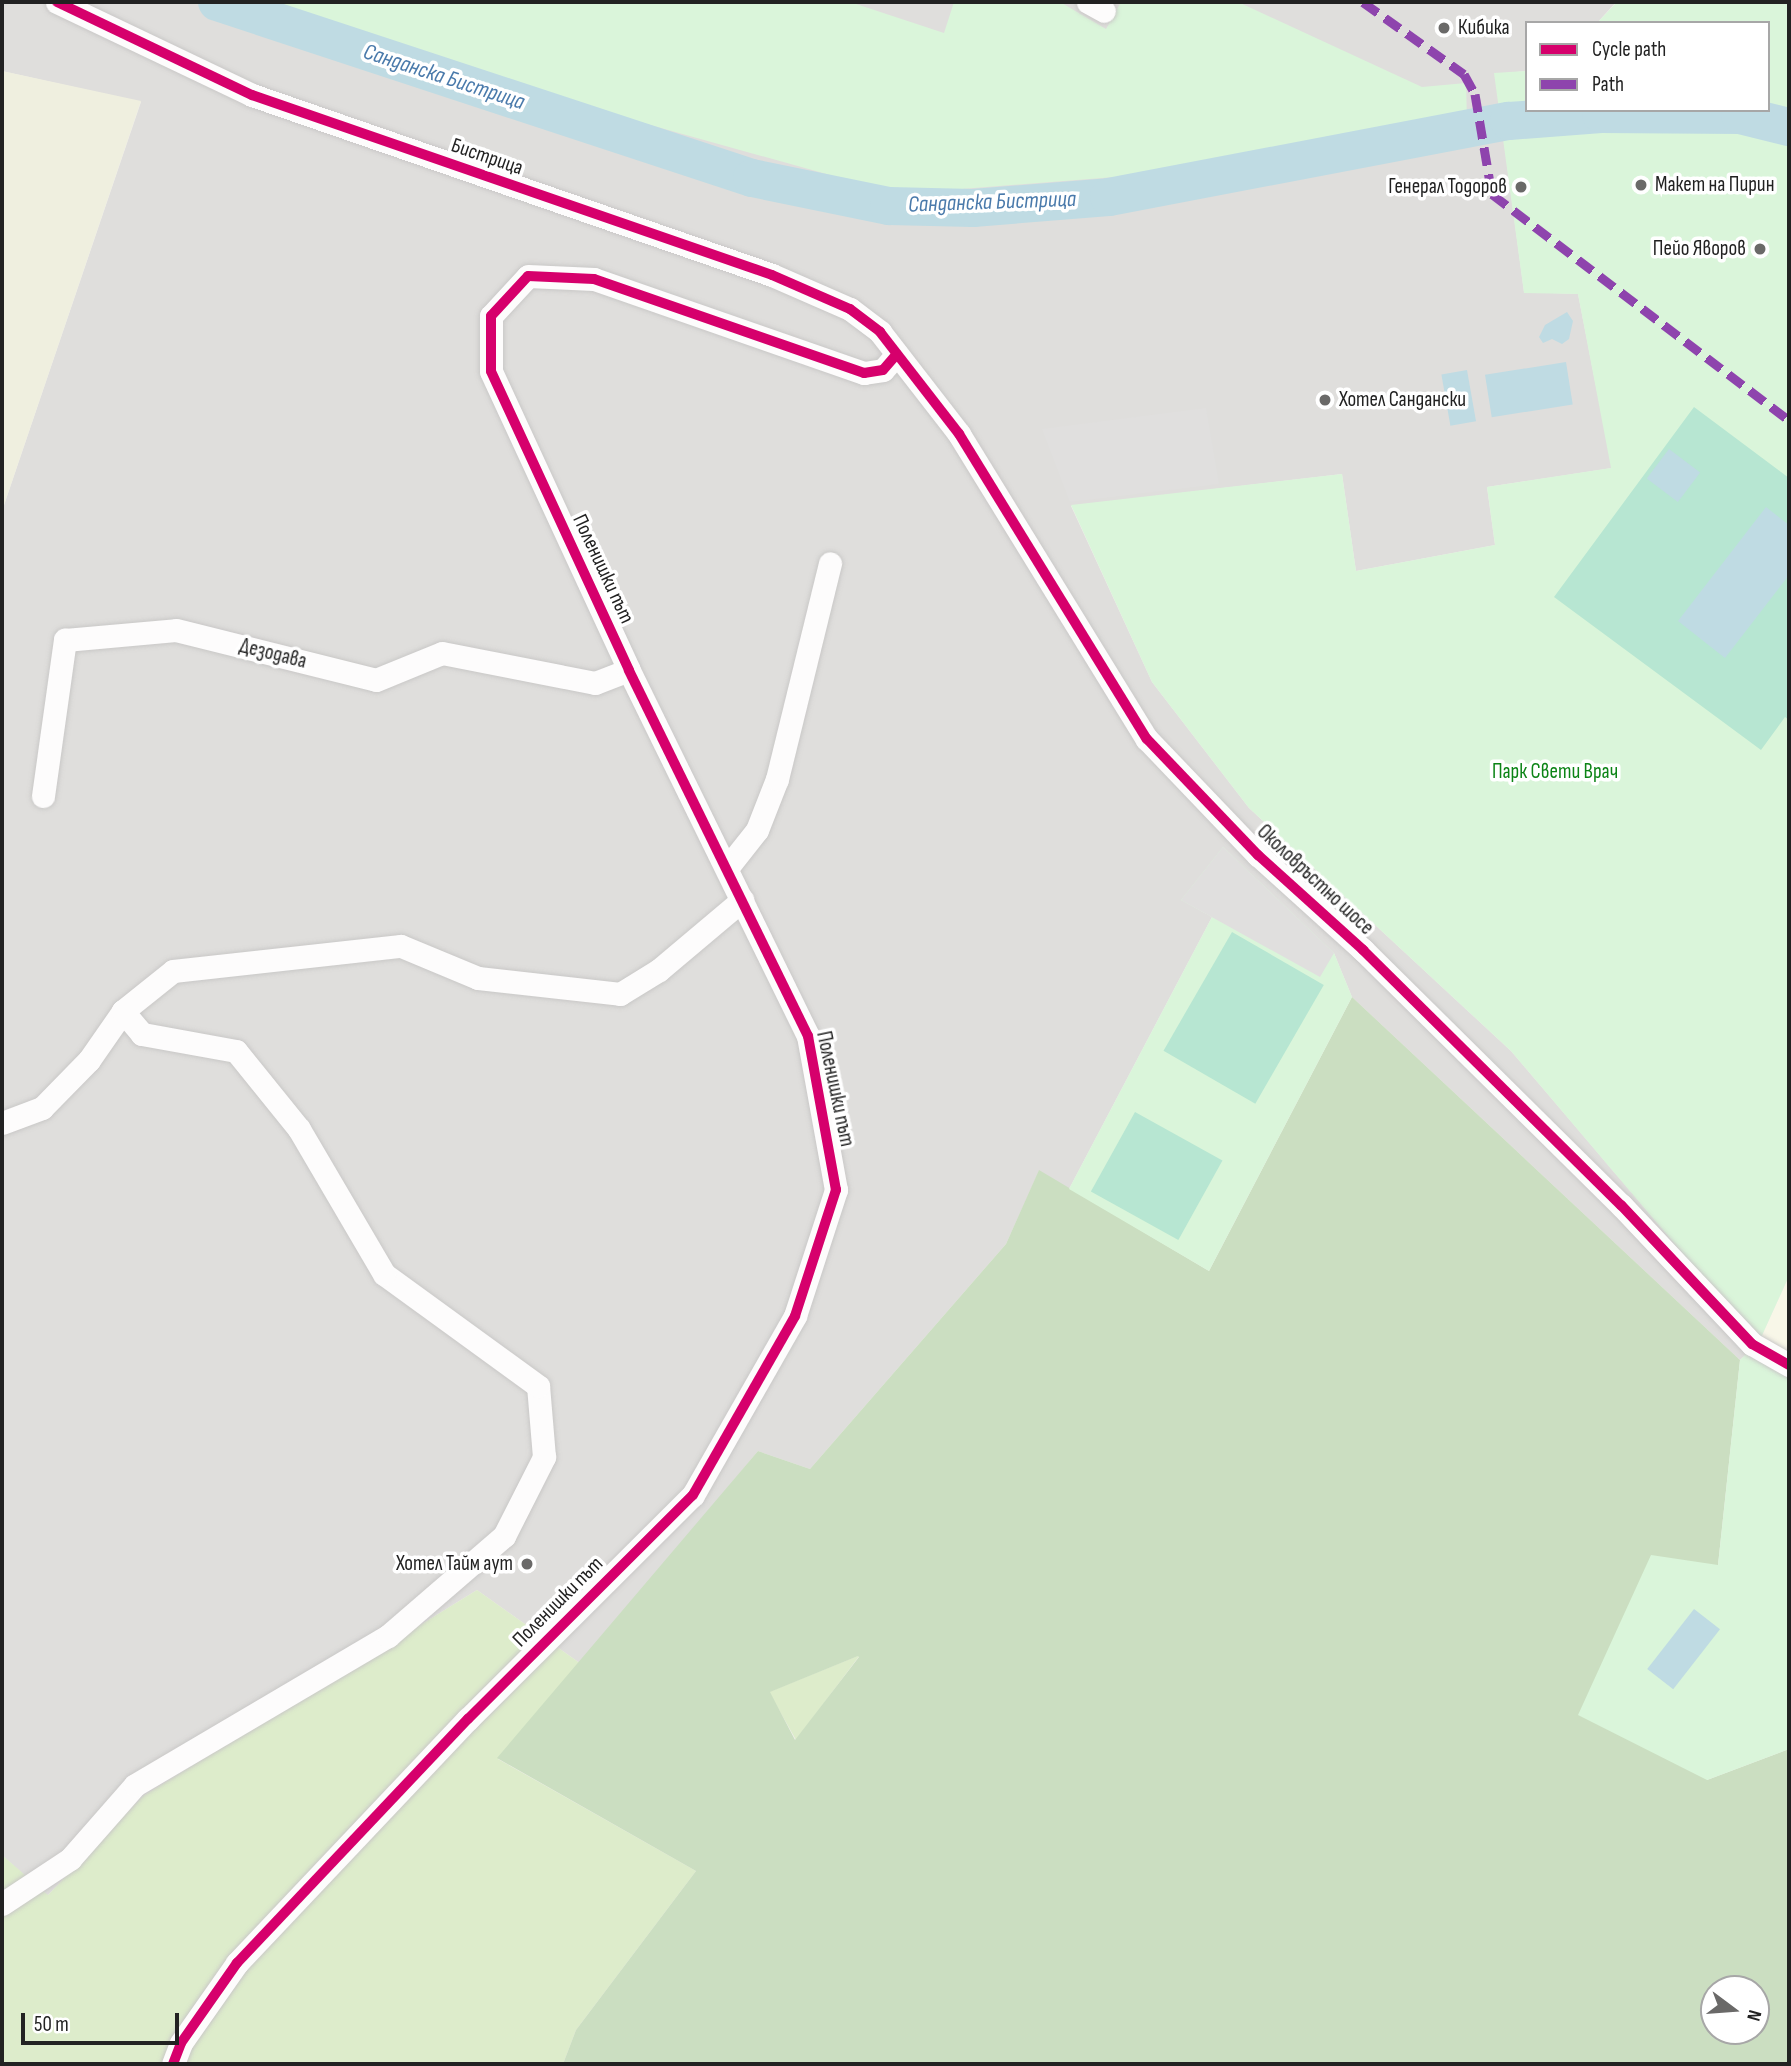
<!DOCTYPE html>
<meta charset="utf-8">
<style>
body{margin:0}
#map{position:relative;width:1791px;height:2066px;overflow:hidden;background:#f0eeeb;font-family:"Sofia Sans Condensed",sans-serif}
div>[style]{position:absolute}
.residential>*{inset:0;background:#dfdedc}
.education>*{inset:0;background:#f8f7e8}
.farmland>*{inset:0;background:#efefdf}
.grass>*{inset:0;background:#ddeccb}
.forest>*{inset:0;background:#cbdec1}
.park>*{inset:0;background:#daf5da}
.pitch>*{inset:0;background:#b7e6d2;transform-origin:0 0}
.parking>*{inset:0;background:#e0dfde}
.water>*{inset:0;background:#bfdbe3;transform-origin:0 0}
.river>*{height:38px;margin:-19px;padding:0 19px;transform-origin:19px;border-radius:19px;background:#bfdbe3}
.roads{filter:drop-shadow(0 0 2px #c9c8c7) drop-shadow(0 0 2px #c9c8c7)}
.minor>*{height:23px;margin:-11.5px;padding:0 11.5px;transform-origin:11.5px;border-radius:11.5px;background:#fdfcfc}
.quiet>*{height:9px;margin-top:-4.5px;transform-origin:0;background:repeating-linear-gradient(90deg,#8e44ad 0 18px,transparent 0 27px)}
.cycleway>*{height:10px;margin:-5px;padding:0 5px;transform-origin:5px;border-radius:5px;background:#d6006c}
.dots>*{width:19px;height:19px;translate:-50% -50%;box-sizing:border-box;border:4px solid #fff;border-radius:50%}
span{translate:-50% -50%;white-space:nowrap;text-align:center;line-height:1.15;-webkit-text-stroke:7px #fff;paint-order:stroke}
.poi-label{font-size:21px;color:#222}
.left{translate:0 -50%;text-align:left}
.right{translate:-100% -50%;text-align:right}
.street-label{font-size:21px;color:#222}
.park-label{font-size:21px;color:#0c8416}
.water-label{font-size:23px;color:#4a7aab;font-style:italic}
.frame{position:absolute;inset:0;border:4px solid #222;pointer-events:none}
.legend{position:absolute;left:1525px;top:21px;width:245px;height:91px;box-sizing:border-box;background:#fff;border:2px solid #a7a7a7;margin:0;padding:9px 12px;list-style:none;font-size:21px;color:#222}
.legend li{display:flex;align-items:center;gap:14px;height:35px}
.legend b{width:35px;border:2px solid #a7a7a7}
.north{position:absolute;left:1700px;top:1975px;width:70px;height:70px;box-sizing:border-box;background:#fff;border:2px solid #a7a7a7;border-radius:50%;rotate:106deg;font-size:19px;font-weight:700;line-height:28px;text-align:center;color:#222}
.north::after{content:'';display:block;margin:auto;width:24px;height:32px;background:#6a6968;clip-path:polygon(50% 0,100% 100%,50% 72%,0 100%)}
.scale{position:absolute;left:21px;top:2013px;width:158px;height:32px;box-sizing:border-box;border:4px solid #222;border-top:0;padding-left:9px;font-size:21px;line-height:24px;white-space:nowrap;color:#222;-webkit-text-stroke:5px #fff;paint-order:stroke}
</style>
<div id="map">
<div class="residential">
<div style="clip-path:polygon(2px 2px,1616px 2px,1597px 23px,1527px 23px,1527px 71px,1495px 74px,1524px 292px,1578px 294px,1612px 468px,1487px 487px,1495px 545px,1356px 571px,1342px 474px,1071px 506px,1152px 682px,1249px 808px,1511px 1051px,1759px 1342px,1740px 1360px,1352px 997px,1334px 953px,1182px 900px,1212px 917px,1069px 1189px,1039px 1171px,1006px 1244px,810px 1469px,758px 1451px,581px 1664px,477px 1590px,143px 1796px,47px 1896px,2px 1855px,2px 511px,141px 102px,2px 71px)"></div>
</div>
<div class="education">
<div style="clip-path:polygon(1789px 1276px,1789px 1356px,1759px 1342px)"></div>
</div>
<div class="farmland">
<div style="clip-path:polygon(2px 71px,141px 101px,2px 511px)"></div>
</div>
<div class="grass">
<div style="clip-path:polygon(477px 1590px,581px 1664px,498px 1759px,696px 1871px,576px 2030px,563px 2064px,2px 2064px,2px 1855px,48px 1895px,143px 1796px)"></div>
<div style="clip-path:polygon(860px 1655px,796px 1740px,769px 1692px)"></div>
</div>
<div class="forest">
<div style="clip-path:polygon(evenodd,1352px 997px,1740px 1360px,1718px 1565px,1707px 1780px,1789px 1749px,1789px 2064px,563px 2064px,576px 2030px,696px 1871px,497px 1758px,758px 1451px,810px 1469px,1006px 1244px,1039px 1170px,1209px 1271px,1352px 997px,858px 1656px,859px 1657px,795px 1740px,770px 1692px,858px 1656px,1352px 997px,1714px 1989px,1756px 1989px,1756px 2031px,1714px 2031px,1714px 1989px)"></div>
</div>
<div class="park">
<div style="clip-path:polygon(253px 2px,850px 2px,944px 33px,954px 2px,1060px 2px,1106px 29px,1121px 2px,1238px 2px,1422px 87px,1466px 83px,1467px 120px,1230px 168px,898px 194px,417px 60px)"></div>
<div style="clip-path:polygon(1617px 2px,1789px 2px,1789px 1276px,1759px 1342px,1789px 1353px,1789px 1749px,1707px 1780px,1578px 1715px,1651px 1555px,1718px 1565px,1740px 1360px,1758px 1342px,1511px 1051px,1249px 808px,1152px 682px,1071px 505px,1342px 474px,1356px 571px,1495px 545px,1487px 487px,1611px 468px,1578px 294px,1524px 293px,1494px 73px,1527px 71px,1527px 110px,1768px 110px,1768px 23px,1597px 23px)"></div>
<div style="clip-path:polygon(1223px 847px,1334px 953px,1352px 997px,1209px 1271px,1069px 1189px,1212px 917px,1181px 900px)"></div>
</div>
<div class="pitch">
<div style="clip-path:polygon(1694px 407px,1789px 478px,1789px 720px,1785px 717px,1761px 750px,1554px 597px)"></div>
<div style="left:1232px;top:932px;width:106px;height:137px;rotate:30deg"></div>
<div style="left:1135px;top:1112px;width:100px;height:91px;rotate:29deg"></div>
</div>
<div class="parking">
<div style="clip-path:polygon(1206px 408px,1219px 484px,1070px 502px,1042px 429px)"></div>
<div style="clip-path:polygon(1223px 847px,1334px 953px,1320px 977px,1181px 900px)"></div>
</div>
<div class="water">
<div style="clip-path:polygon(1567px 312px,1573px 321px,1569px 339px,1562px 344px,1552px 339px,1543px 343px,1539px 337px,1545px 325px)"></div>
<div style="left:1566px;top:362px;width:43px;height:82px;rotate:81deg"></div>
<div style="left:1467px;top:370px;width:52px;height:26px;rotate:80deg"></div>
<div style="left:1669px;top:449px;width:39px;height:37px;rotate:37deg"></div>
<div style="clip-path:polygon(1766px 507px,1789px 525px,1789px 575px,1725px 658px,1678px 621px)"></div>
<div style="left:1694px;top:1609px;width:33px;height:76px;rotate:38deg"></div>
</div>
<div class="river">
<div style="left:217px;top:2px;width:563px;rotate:18.21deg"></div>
<div style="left:752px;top:178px;width:140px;rotate:11.6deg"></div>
<div style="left:889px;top:206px;width:84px;rotate:1.4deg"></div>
<div style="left:973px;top:208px;width:136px;rotate:-4.6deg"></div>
<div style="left:1109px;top:197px;width:407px;rotate:-10.8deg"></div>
<div style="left:1509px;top:121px;width:92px;rotate:-4.4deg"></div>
<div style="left:1601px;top:114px;width:139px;rotate:0.4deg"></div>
<div style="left:1740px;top:115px;width:50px;rotate:13.8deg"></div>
</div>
<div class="roads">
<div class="minor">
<div style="left:57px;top:2px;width:216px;rotate:25.5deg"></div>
<div style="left:252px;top:95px;width:550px;rotate:19.09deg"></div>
<div style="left:772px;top:275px;width:85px;rotate:23.6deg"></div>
<div style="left:850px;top:309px;width:38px;rotate:37deg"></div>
<div style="left:880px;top:332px;width:129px;rotate:52.2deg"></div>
<div style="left:959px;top:434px;width:358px;rotate:58.4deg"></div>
<div style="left:1147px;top:739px;width:161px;rotate:46.3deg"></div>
<div style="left:1258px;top:855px;width:142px;rotate:42.1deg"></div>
<div style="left:1363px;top:950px;width:363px;rotate:44.7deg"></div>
<div style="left:1621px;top:1205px;width:191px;rotate:46.7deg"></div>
<div style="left:1752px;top:1344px;width:43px;rotate:29.6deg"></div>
<div style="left:1088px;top:2px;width:18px;rotate:29deg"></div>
<div style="left:43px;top:796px;width:158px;rotate:-82deg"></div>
<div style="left:65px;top:640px;width:111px;rotate:-5.1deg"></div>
<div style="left:176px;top:630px;width:206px;rotate:14deg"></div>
<div style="left:376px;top:680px;width:71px;rotate:-22.2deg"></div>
<div style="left:442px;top:653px;width:156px;rotate:11.1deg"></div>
<div style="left:595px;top:683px;width:36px;rotate:-21deg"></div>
<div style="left:727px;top:868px;width:48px;rotate:-51.7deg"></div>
<div style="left:757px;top:830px;width:55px;rotate:-68.6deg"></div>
<div style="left:777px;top:779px;width:222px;rotate:-76.2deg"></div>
<div style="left:2px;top:1123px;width:43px;rotate:-20.6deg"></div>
<div style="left:42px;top:1108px;width:67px;rotate:-45.6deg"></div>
<div style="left:89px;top:1060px;width:60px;rotate:-55.2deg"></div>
<div style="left:2px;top:1904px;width:82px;rotate:-33.5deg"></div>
<div style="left:70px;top:1859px;width:98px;rotate:-48.7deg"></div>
<div style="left:135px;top:1785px;width:294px;rotate:-30.5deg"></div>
<div style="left:388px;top:1636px;width:153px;rotate:-40.8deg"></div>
<div style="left:504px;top:1536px;width:89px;rotate:-63.1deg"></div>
<div style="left:544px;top:1457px;width:71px;rotate:-94.8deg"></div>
<div style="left:538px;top:1386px;width:190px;rotate:-144deg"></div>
<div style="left:384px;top:1274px;width:168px;rotate:-120.4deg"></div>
<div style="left:299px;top:1129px;width:100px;rotate:-128.9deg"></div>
<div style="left:236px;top:1051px;width:96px;rotate:-169.7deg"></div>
<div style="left:142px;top:1034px;width:30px;rotate:-130deg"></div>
<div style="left:123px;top:1011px;width:64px;rotate:-38.7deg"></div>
<div style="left:173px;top:971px;width:229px;rotate:-6.3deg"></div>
<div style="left:401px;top:946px;width:83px;rotate:22.6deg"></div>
<div style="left:478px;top:978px;width:143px;rotate:6.4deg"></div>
<div style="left:620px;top:994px;width:46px;rotate:-31.6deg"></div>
<div style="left:659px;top:970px;width:109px;rotate:-40.1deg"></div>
<div style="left:173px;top:2064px;width:22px;rotate:-69deg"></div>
<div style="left:181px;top:2043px;width:98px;rotate:-55deg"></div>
<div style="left:237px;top:1963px;width:336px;rotate:-46.6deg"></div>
<div style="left:468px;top:1719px;width:317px;rotate:-44.9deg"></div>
<div style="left:693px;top:1495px;width:206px;rotate:-60.3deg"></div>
<div style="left:795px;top:1316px;width:133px;rotate:-72deg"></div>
<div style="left:836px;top:1190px;width:157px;rotate:-100.3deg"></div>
<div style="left:808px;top:1036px;width:407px;rotate:-116.1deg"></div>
<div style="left:629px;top:670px;width:329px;rotate:-114.8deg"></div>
<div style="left:491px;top:371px;width:55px;rotate:-90deg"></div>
<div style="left:491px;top:316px;width:54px;rotate:-47.2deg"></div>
<div style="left:528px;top:276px;width:66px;rotate:2.6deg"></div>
<div style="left:594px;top:279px;width:286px;rotate:19.2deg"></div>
<div style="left:864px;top:373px;width:19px;rotate:-9deg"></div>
<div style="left:883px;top:370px;width:21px;rotate:-49deg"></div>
</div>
</div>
<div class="quiet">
<div style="left:1363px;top:2px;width:124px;rotate:35.5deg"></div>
<div style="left:1464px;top:74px;width:23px;rotate:61deg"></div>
<div style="left:1475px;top:94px;width:101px;rotate:80.4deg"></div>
<div style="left:1492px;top:194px;width:373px;rotate:37.3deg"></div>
</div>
<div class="cycleway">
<div style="left:57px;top:2px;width:216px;rotate:25.5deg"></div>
<div style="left:252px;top:95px;width:550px;rotate:19.09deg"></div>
<div style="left:772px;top:275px;width:85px;rotate:23.6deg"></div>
<div style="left:850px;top:309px;width:38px;rotate:37deg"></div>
<div style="left:880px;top:332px;width:129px;rotate:52.2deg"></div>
<div style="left:959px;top:434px;width:358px;rotate:58.4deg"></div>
<div style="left:1147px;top:739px;width:161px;rotate:46.3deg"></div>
<div style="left:1258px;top:855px;width:142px;rotate:42.1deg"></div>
<div style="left:1363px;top:950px;width:363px;rotate:44.7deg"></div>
<div style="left:1621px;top:1205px;width:191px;rotate:46.7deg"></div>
<div style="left:1752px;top:1344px;width:43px;rotate:29.6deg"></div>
<div style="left:173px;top:2064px;width:22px;rotate:-69deg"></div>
<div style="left:181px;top:2043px;width:98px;rotate:-55deg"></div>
<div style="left:237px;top:1963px;width:336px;rotate:-46.6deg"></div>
<div style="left:468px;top:1719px;width:317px;rotate:-44.9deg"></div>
<div style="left:693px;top:1495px;width:206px;rotate:-60.3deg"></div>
<div style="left:795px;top:1316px;width:133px;rotate:-72deg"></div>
<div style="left:836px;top:1190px;width:157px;rotate:-100.3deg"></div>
<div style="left:808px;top:1036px;width:407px;rotate:-116.1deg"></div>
<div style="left:629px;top:670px;width:329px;rotate:-114.8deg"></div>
<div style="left:491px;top:371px;width:55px;rotate:-90deg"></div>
<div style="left:491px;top:316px;width:54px;rotate:-47.2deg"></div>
<div style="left:528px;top:276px;width:66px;rotate:2.6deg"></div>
<div style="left:594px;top:279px;width:286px;rotate:19.2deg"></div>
<div style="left:864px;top:373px;width:19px;rotate:-9deg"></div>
<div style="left:883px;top:370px;width:21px;rotate:-49deg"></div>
</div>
<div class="dots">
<div style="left:1444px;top:28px;background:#6a6968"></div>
<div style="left:1641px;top:185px;background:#6a6968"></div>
<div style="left:1521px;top:187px;background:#6a6968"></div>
<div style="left:1760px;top:249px;background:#6a6968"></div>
<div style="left:1325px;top:400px;background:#6a6968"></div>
<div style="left:527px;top:1564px;background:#6a6968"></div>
</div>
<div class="poi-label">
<span class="left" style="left:1458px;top:28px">Кибика</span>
<span class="left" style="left:1655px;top:185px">Макет на Пирин</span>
<span class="right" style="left:1507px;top:187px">Генерал Тодоров</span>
<span class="right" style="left:1746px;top:249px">Пейо Яворов</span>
<span class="left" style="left:1339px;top:400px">Хотел Сандански</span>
<span class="right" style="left:513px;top:1564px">Хотел Тайм аут</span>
</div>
<div class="street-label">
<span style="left:487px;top:157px;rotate:19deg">Бистрица</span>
<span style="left:603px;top:569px;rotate:65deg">Поленишки път</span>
<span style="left:273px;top:654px;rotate:14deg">Дезодава</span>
<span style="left:1315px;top:880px;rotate:43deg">Околовръстно шосе</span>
<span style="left:835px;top:1089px;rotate:78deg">Поленишки път</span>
<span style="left:558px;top:1602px;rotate:-45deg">Поленишки път</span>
</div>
<div class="park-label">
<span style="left:1555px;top:772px">Парк Свети Врач</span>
</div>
<div class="water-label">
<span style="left:444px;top:77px;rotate:18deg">Санданска Бистрица</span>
<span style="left:992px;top:202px;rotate:-2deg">Санданска Бистрица</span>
</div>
<div class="frame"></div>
<ul class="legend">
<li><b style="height:9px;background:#d6006c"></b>Cycle path</li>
<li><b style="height:9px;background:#8e44ad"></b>Path</li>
</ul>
<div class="north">N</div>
<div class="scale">50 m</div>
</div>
